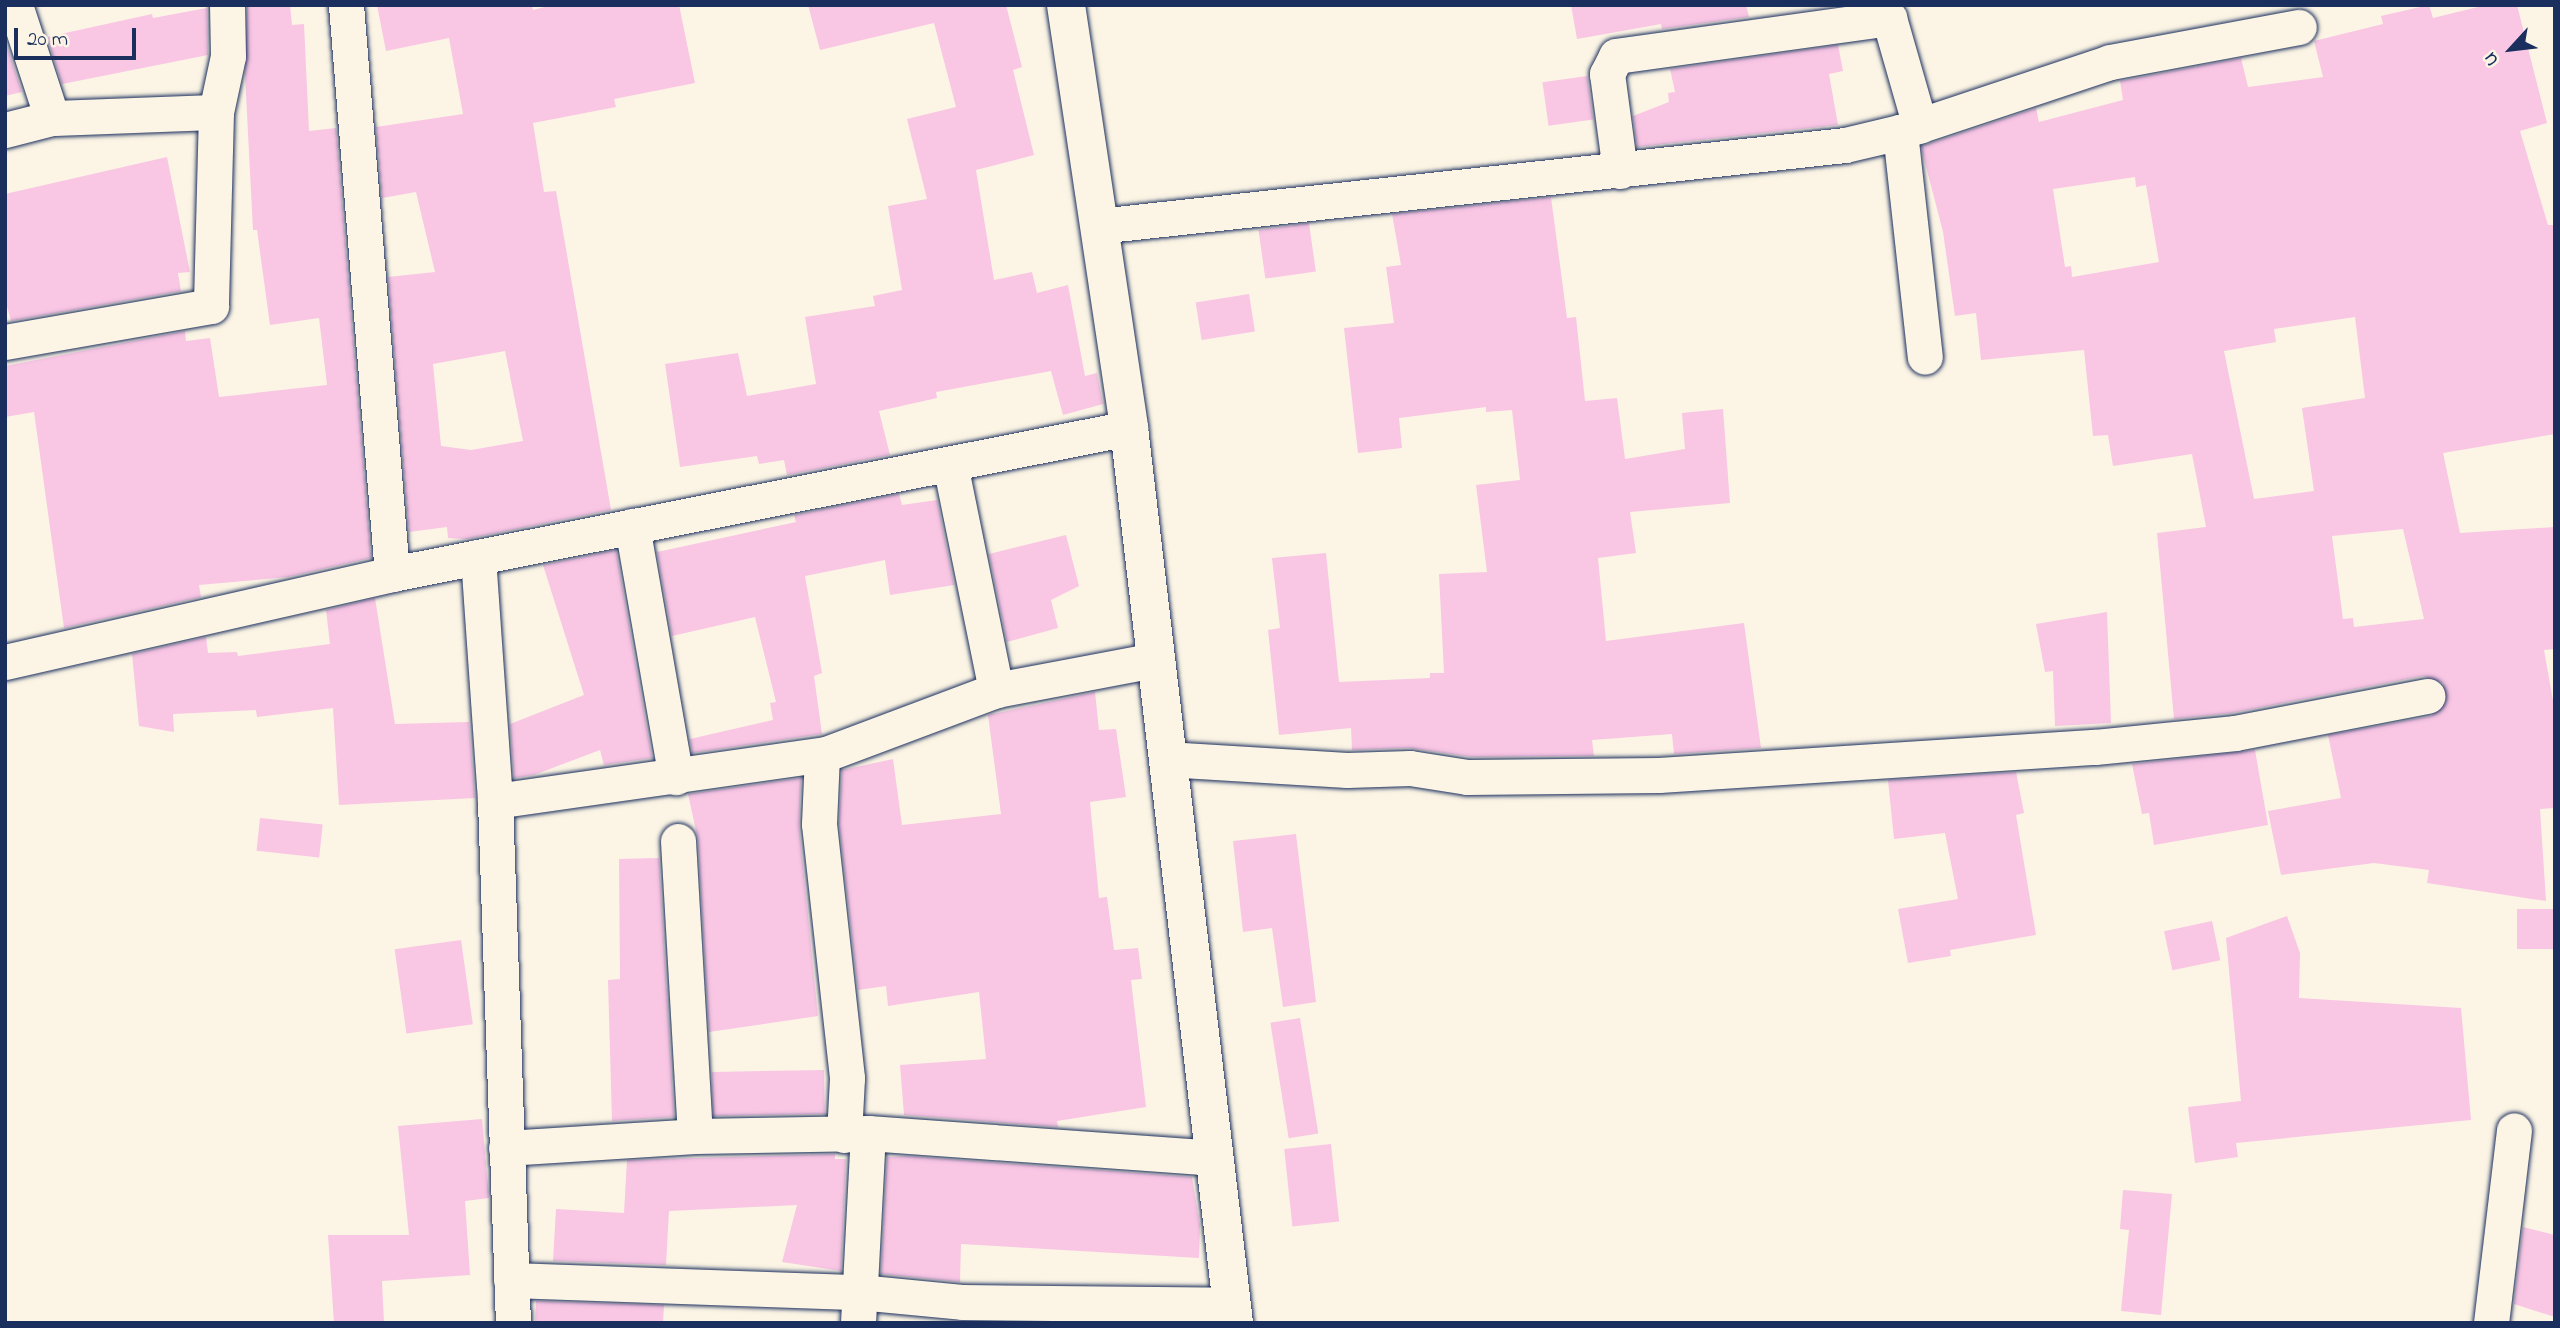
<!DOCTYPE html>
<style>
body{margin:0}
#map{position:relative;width:2560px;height:1328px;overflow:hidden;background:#fcf5e5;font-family:"Indie Flower",sans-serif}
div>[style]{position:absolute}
.building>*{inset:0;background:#f9c6e4;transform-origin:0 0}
.roads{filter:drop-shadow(0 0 2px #1b2f5e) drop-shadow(0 0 2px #1b2f5e)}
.street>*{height:35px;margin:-17.5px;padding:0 17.5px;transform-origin:17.5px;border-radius:17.5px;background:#fcf5e5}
.secondary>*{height:38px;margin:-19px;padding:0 19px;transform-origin:19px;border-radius:19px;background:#fcf5e5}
span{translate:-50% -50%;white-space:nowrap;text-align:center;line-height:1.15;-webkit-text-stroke:6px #fcf5e5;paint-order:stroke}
.frame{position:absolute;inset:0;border:7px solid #1b2f5e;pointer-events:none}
.north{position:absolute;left:2476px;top:14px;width:70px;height:70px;-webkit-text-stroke:5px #fcf5e5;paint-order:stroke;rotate:243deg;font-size:19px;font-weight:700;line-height:28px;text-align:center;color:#1b2f5e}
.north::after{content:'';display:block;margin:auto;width:24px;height:32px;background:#1b2f5e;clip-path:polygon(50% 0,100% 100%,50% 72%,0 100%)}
.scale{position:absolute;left:14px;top:28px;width:122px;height:32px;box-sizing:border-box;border:4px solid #1b2f5e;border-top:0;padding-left:9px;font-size:21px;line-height:24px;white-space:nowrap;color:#1b2f5e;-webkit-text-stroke:5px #fcf5e5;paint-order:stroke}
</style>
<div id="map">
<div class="building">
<div style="clip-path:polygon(247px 5px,290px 5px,292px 25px,304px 24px,309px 131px,336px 128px,371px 558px,288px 577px,199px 585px,201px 597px,64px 628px,34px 412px,5px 417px,5px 366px,185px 331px,186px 341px,210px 338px,219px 397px,327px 385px,319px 318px,270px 325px,257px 230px,253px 230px,245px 75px)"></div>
<div style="clip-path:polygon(evenodd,377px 5px,532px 5px,533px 10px,552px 5px,679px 5px,695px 83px,614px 99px,616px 107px,533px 123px,544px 192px,556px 191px,611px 510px,467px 539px,448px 538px,447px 527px,409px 532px,388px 277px,435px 272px,416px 192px,382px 198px,376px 127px,463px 114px,449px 38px,386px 51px,377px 5px,505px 351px,523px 441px,471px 450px,441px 446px,433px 364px,505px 351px)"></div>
<div style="clip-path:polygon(808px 5px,1006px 5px,1022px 67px,1013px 70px,1034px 155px,976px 170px,994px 280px,1032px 272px,1037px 293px,1068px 285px,1085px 376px,1097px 373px,1103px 404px,1063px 415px,1051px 371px,936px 392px,937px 398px,879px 411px,890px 455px,787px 475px,784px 460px,759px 464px,757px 456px,680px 467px,665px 364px,738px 353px,747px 396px,816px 384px,805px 317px,875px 306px,873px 296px,902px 290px,888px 206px,927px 199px,907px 119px,956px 107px,934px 23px,820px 50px)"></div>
<div style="clip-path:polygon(1571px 5px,1746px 5px,1749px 17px,1662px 29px,1661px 24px,1577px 39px)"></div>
<div style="clip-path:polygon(evenodd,2429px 5px,2433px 18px,2486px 5px,2517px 5px,2547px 123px,2520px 131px,2548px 225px,2555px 225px,2555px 434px,2443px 453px,2460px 533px,2555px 527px,2555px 649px,2544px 650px,2555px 712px,2555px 808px,2540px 809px,2546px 901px,2427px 883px,2429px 870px,2374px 863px,2281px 875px,2268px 811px,2341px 798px,2328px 735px,2431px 716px,2446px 703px,2443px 683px,2423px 676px,2232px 713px,2174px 719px,2157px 533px,2206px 527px,2192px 454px,2113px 466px,2108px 435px,2093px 436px,2084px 350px,1981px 360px,1976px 313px,1955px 316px,1943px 232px,1922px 151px,1922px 146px,2036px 108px,2039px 122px,2123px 100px,2120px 81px,2241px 58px,2248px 87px,2323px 77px,2314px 41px,2383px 24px,2381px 16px,2429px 5px,2135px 177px,2136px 187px,2146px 185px,2159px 262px,2072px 277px,2071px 266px,2065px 267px,2053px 189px,2135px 177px,2429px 5px,2355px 317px,2365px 398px,2302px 408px,2314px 491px,2254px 499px,2224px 351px,2276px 342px,2274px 329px,2355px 317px,2429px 5px,2403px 529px,2424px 619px,2354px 627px,2353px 618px,2343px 619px,2332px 536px,2403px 529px)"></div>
<div style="clip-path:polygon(207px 8px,208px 55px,62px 84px,47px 37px,152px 14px,153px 18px)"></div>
<div style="clip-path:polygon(1838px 45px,1843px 71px,1829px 74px,1838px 125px,1637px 147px,1633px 116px,1669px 102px,1668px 93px,1675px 92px,1670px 69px)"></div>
<div style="clip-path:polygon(7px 46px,22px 92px,5px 96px,5px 47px)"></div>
<div style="left:1587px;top:76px;width:44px;height:45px;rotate:82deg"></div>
<div style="clip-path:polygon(167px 157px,190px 272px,178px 273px,181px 291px,11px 321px,5px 299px,5px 194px)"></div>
<div style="clip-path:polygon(1551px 197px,1567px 318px,1576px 317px,1585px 401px,1617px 398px,1625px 459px,1685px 449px,1682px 413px,1723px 409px,1730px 503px,1630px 512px,1636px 553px,1598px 558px,1606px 641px,1744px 623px,1761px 748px,1674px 754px,1672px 734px,1592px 740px,1594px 756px,1472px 757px,1409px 748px,1352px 750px,1351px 728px,1279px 735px,1268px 630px,1280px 628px,1272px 558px,1326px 553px,1339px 682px,1430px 678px,1430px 673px,1444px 673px,1439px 574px,1487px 572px,1476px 485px,1520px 480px,1512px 410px,1486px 412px,1486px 407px,1399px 418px,1402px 448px,1358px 453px,1344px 328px,1394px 323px,1386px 267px,1401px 265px,1392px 214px)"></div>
<div style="left:1309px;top:223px;width:49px;height:51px;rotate:82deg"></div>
<div style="left:1249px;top:294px;width:38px;height:54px;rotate:81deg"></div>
<div style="clip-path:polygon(899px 494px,902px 505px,937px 500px,954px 585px,890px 595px,885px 560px,805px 576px,822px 673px,814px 676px,822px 734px,692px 753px,690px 739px,773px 720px,770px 703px,776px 702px,755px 617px,672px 636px,657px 552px,796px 522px,794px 515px)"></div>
<div style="clip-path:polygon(1066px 535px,1079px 586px,1051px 600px,1058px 628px,1007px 642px,989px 554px)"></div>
<div style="clip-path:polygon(616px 550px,652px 758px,604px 765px,600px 750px,534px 775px,514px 778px,510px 724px,584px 695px,543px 565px)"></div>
<div style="clip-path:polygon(375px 598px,395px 724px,469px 722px,475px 798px,339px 805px,333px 708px,257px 717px,256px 710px,173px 714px,174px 732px,139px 726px,132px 654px,206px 637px,208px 653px,237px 652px,238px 656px,330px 644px,326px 610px)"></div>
<div style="clip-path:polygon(2107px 612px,2111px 723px,2055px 726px,2053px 671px,2045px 672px,2036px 624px)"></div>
<div style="clip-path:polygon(1095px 692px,1099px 730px,1116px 729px,1126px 797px,1090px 802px,1099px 898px,1107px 897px,1114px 950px,1138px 948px,1142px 979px,1131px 980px,1146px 1107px,1057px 1121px,1058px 1127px,904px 1115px,900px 1065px,986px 1059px,979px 992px,888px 1006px,886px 986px,858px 990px,839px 823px,842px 770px,893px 759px,902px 825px,1001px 814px,988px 715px)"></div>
<div style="clip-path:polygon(2255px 750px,2268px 825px,2154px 845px,2149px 813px,2142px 814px,2132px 764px)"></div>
<div style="clip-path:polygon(2016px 772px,2024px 813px,2016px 815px,2036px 935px,1950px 950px,1951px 956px,1908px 963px,1898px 909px,1958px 899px,1945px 833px,1894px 839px,1888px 780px)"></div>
<div style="clip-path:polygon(801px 778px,799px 826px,818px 1016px,709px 1032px,698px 840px,688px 794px)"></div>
<div style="left:260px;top:818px;width:63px;height:33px;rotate:6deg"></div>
<div style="clip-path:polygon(1296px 834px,1316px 1002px,1283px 1007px,1272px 928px,1243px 932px,1233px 841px)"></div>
<div style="clip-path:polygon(659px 858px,674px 1117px,612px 1121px,608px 980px,620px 979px,619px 859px)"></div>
<div style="left:2555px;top:909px;width:40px;height:38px;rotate:90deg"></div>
<div style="clip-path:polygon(2287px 916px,2300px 953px,2299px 998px,2461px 1008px,2471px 1120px,2236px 1143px,2238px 1157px,2195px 1163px,2188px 1107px,2241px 1101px,2226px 938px)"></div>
<div style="left:2212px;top:921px;width:40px;height:49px;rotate:78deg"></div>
<div style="left:461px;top:940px;width:85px;height:67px;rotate:82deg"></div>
<div style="left:1300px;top:1018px;width:117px;height:30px;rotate:81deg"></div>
<div style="left:824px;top:1070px;width:44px;height:112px;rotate:89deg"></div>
<div style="clip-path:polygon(482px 1119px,489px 1198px,465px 1201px,470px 1275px,382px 1281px,384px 1323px,334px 1323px,328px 1235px,409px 1235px,398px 1126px)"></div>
<div style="left:1331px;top:1144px;width:78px;height:47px;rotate:84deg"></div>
<div style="clip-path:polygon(835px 1154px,835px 1159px,846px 1159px,841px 1271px,782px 1262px,797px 1205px,669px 1211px,666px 1265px,553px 1261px,556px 1209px,624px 1213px,627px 1160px)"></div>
<div style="clip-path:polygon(907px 1156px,1192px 1177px,1200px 1225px,1199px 1258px,961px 1244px,960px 1282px,881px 1274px,887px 1157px)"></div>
<div style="clip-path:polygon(2123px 1190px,2172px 1194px,2161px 1315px,2121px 1311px,2129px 1230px,2120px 1229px)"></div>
<div style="clip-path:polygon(2523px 1227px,2555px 1235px,2555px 1317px,2514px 1304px)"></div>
<div style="clip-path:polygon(536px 1301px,664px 1305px,663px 1323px,535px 1323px)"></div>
</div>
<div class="roads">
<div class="street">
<div style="left:15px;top:5px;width:119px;rotate:71.9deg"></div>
<div style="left:346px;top:5px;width:571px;rotate:85.38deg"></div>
<div style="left:216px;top:112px;width:57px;rotate:-77.9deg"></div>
<div style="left:228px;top:56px;width:51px;rotate:-91.1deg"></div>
<div style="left:5px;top:130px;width:49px;rotate:-14.3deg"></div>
<div style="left:52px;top:118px;width:164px;rotate:-2.1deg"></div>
<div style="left:216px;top:112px;width:194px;rotate:91.5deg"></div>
<div style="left:211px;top:306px;width:209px;rotate:170.1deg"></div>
<div style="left:1900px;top:132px;width:226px;rotate:83.7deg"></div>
<div style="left:1620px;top:171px;width:98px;rotate:-97.6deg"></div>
<div style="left:1607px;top:74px;width:20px;rotate:-63deg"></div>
<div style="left:1616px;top:56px;width:276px;rotate:-7.9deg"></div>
<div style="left:1889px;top:18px;width:112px;rotate:74deg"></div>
<div style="left:1098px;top:226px;width:751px;rotate:-6.19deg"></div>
<div style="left:1845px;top:145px;width:57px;rotate:-13.3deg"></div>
<div style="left:1900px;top:132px;width:221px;rotate:-18.4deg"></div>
<div style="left:2110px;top:62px;width:192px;rotate:-10.5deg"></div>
<div style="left:950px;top:464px;width:231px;rotate:78.5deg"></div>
<div style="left:996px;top:690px;width:162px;rotate:-10.7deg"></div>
<div style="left:632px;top:526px;width:255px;rotate:80.1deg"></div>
<div style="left:478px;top:557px;width:245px;rotate:86deg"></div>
<div style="left:495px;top:801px;width:522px;rotate:88.03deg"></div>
<div style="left:5px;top:662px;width:397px;rotate:-12.8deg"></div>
<div style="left:392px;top:574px;width:751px;rotate:-11.21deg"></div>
<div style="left:822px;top:755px;width:69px;rotate:92.5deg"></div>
<div style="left:819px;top:824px;width:256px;rotate:83.7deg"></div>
<div style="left:847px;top:1078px;width:57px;rotate:93deg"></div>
<div style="left:1166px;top:759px;width:181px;rotate:3.5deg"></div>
<div style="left:1347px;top:770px;width:63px;rotate:-1.8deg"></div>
<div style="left:1410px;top:768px;width:58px;rotate:9deg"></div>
<div style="left:1467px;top:777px;width:192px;rotate:-0.6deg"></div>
<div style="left:1659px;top:775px;width:437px;rotate:-3.7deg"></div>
<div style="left:2095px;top:747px;width:141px;rotate:-5.7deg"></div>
<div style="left:2235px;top:733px;width:196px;rotate:-10.9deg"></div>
<div style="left:495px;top:801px;width:334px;rotate:-8.1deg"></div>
<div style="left:826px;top:754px;width:182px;rotate:-20.6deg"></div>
<div style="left:678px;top:841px;width:295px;rotate:86.7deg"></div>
<div style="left:506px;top:1148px;width:189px;rotate:-3.6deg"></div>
<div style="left:695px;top:1136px;width:173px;rotate:-1deg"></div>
<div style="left:868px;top:1133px;width:346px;rotate:4.1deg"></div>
<div style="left:511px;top:1280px;width:348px;rotate:2deg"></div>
<div style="left:859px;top:1292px;width:103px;rotate:5.5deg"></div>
<div style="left:962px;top:1302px;width:270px;rotate:0.6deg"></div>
<div style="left:858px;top:1323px;width:190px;rotate:-87deg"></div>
<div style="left:2491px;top:1323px;width:194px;rotate:-83.2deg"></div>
</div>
<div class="secondary">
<div style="left:1066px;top:5px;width:428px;rotate:81.5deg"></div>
<div style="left:1129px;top:428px;width:901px;rotate:83.31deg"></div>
</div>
</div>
<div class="frame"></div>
<div class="north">U</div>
<div class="scale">20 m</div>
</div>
